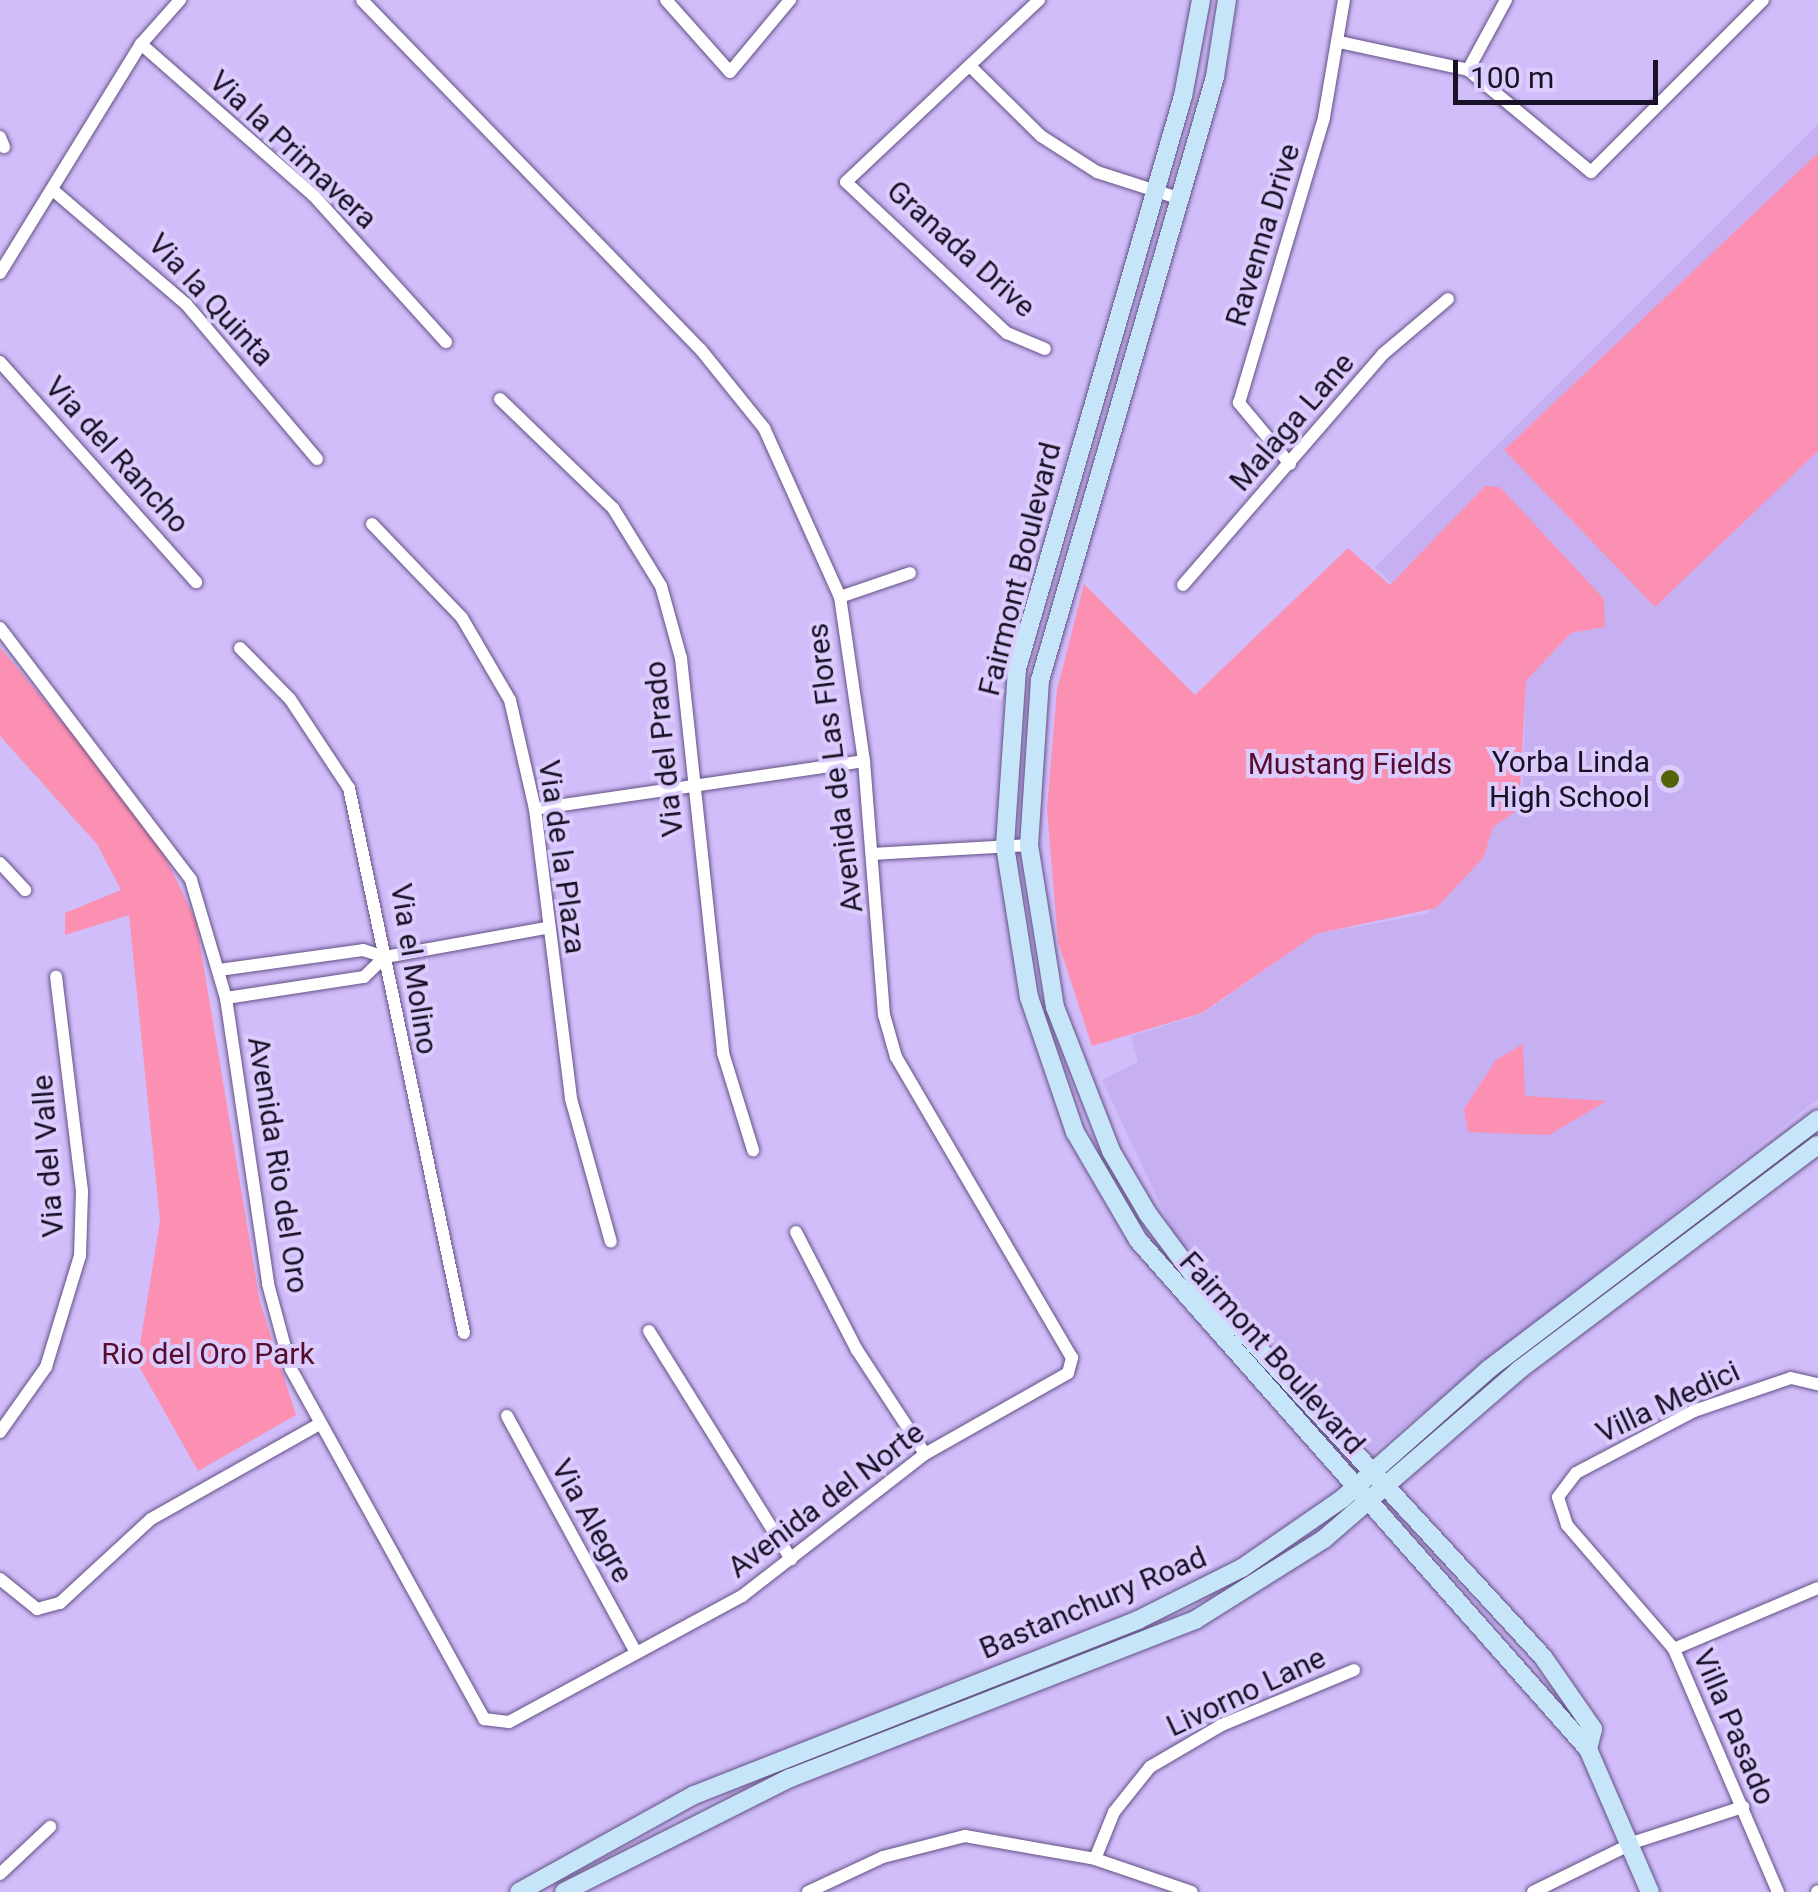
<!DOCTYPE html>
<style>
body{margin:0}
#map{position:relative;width:1818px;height:1892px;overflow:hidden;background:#d1bdf9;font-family:Roboto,sans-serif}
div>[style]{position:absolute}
.built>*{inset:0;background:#c6b0f2}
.green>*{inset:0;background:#fc90b3}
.roads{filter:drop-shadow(0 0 2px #645186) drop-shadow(0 0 2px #645186)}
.street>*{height:12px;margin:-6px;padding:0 6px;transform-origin:6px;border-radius:6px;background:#fff}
.secondary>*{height:18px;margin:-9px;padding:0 9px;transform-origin:9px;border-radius:9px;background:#c6e5f8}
.dots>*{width:28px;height:28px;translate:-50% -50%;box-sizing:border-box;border:5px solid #dcccfd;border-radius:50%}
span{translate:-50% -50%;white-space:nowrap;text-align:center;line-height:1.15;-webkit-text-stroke:8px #dcccfd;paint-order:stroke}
.street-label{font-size:30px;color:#191126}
.poi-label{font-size:30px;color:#191126}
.right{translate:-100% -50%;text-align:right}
.park-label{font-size:30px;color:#540d2c}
.scale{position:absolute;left:1453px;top:60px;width:205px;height:45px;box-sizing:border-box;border:5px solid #191126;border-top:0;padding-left:12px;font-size:30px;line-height:35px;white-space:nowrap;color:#191126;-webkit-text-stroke:8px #dcccfd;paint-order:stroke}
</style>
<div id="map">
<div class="built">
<div style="clip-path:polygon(1818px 124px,1818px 1099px,1373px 1452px,1183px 1253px,1102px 1080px,1138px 1062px,1131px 1036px,1202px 1014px,1316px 934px,1426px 914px,1484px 857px,1493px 827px,1522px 800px,1526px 681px,1571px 633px,1604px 627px,1604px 599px,1411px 602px,1375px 567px)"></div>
</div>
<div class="green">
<div style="clip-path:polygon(1818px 153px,1818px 451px,1655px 607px,1504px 450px)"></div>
<div style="clip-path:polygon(1485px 486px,1500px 487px,1604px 599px,1605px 627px,1571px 633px,1526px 681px,1519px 809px,1493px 827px,1484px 857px,1436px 908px,1316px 934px,1202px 1013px,1092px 1046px,1058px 942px,1047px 809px,1057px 690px,1084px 584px,1195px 695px,1348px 548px,1390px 585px)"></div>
<div style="clip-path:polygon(0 647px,153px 831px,196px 921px,260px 1302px,296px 1415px,198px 1471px,137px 1363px,160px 1221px,129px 915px,65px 935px,65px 913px,121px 890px,97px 844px,0 736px)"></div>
<div style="clip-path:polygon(1523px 1044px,1525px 1096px,1607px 1101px,1549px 1135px,1468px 1132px,1464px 1109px,1496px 1060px)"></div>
</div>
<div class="roads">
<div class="street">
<div style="left:666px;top:0;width:96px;rotate:48.4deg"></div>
<div style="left:730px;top:72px;width:94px;rotate:-50.2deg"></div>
<div style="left:1039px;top:0;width:265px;rotate:136.7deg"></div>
<div style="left:846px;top:182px;width:221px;rotate:43.2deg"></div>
<div style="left:1007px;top:333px;width:41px;rotate:22.8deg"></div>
<div style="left:1339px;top:42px;width:132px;rotate:12.2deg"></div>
<div style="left:1468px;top:70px;width:160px;rotate:39.7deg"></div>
<div style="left:1591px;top:172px;width:243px;rotate:-45deg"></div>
<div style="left:141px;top:44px;width:230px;rotate:41.3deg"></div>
<div style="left:314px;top:196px;width:197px;rotate:47.9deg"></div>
<div style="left:970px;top:66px;width:100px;rotate:44.6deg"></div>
<div style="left:1041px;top:136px;width:67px;rotate:32.7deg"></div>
<div style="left:1097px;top:172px;width:85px;rotate:17.8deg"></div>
<div style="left:1468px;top:70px;width:80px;rotate:-61.5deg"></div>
<div style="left:0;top:137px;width:11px;rotate:68deg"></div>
<div style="left:54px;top:191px;width:174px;rotate:40.6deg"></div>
<div style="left:186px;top:304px;width:203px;rotate:49.8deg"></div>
<div style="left:0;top:273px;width:269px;rotate:-58.4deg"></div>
<div style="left:141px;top:44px;width:59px;rotate:-48.4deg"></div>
<div style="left:0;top:362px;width:295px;rotate:48.3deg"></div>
<div style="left:500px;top:399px;width:157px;rotate:44deg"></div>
<div style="left:613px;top:508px;width:92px;rotate:58.4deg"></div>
<div style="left:661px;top:586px;width:75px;rotate:74.5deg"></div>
<div style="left:681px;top:658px;width:397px;rotate:83.9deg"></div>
<div style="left:723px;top:1053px;width:102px;rotate:72.8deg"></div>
<div style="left:1290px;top:464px;width:80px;rotate:-129.9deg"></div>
<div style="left:1239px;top:403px;width:298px;rotate:-73.4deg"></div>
<div style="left:1324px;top:117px;width:119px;rotate:-80.3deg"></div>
<div style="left:372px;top:524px;width:130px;rotate:46.2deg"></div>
<div style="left:462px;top:618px;width:95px;rotate:59.7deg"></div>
<div style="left:510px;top:700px;width:112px;rotate:77.1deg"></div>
<div style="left:535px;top:809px;width:292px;rotate:82.9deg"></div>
<div style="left:571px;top:1099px;width:148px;rotate:74.4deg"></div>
<div style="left:1183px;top:585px;width:306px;rotate:-49.1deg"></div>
<div style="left:1383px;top:354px;width:85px;rotate:-40.2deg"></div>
<div style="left:840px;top:597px;width:74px;rotate:-18.9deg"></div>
<div style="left:0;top:628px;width:316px;rotate:52.8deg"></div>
<div style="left:191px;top:880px;width:123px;rotate:73.5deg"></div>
<div style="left:226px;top:998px;width:289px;rotate:81.6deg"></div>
<div style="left:268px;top:1284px;width:88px;rotate:74.9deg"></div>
<div style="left:291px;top:1369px;width:400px;rotate:61.1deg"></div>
<div style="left:484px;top:1719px;width:25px;rotate:7deg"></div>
<div style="left:509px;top:1722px;width:265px;rotate:-28.4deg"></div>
<div style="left:742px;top:1596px;width:232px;rotate:-37.8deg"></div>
<div style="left:925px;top:1454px;width:164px;rotate:-29.5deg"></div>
<div style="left:1068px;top:1373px;width:16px;rotate:-75deg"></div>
<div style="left:1072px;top:1358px;width:349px;rotate:-120.3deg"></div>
<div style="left:896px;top:1057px;width:44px;rotate:-105.9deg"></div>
<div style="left:884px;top:1015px;width:255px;rotate:-94.5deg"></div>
<div style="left:864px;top:761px;width:166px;rotate:-98.3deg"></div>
<div style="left:840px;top:597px;width:185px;rotate:-114.2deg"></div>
<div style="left:764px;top:428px;width:100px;rotate:-128.9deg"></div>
<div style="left:701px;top:350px;width:487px;rotate:-134.1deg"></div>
<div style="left:240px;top:648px;width:71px;rotate:45.6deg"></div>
<div style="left:290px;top:699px;width:107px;rotate:56.5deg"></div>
<div style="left:349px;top:788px;width:557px;rotate:78.08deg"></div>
<div style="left:535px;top:809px;width:332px;rotate:-8.3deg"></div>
<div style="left:873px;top:854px;width:156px;rotate:-3.3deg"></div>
<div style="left:0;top:863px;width:37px;rotate:47deg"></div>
<div style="left:219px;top:970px;width:145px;rotate:-7.9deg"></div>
<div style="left:363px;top:950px;width:23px;rotate:18deg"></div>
<div style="left:385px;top:957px;width:164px;rotate:-10.2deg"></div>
<div style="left:226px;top:998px;width:140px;rotate:-8.7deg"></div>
<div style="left:364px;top:977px;width:29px;rotate:-44deg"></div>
<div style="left:796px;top:1232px;width:133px;rotate:62.7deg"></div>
<div style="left:857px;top:1350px;width:124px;rotate:56.8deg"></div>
<div style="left:649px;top:1331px;width:269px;rotate:58.1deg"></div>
<div style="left:507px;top:1416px;width:265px;rotate:61.4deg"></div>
<div style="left:0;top:1432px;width:80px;rotate:-54.7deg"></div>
<div style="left:46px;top:1367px;width:116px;rotate:-73deg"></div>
<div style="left:80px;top:1256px;width:65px;rotate:-88.2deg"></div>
<div style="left:82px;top:1191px;width:216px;rotate:-96.9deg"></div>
<div style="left:0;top:1579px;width:48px;rotate:39deg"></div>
<div style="left:37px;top:1609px;width:24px;rotate:-15deg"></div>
<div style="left:60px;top:1603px;width:124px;rotate:-42.7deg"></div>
<div style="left:151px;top:1519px;width:192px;rotate:-29.4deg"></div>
<div style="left:1674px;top:1649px;width:156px;rotate:-23deg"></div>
<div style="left:1095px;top:1859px;width:51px;rotate:-68deg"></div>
<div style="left:1114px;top:1812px;width:58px;rotate:-51.3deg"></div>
<div style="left:1150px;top:1767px;width:83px;rotate:-30.3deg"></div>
<div style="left:1222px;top:1725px;width:143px;rotate:-22.6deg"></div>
<div style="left:0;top:1874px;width:69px;rotate:-43.2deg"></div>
<div style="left:808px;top:1892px;width:83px;rotate:-25deg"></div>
<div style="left:883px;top:1857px;width:85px;rotate:-14.4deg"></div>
<div style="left:965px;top:1836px;width:132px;rotate:10deg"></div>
<div style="left:1095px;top:1859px;width:102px;rotate:18.8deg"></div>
<div style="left:1533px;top:1892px;width:114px;rotate:-26.1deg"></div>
<div style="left:1635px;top:1842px;width:114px;rotate:-18deg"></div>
<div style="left:1778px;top:1892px;width:264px;rotate:-113.2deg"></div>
<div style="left:1674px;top:1649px;width:164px;rotate:-130.8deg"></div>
<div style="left:1567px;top:1525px;width:29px;rotate:-108deg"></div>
<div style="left:1558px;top:1497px;width:30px;rotate:-53deg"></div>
<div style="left:1576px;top:1473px;width:133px;rotate:-27.7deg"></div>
<div style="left:1694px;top:1411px;width:102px;rotate:-18.8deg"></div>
<div style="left:1791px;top:1378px;width:28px;rotate:13deg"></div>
<div style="left:1817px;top:1892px;width:1px;rotate:-45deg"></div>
</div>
<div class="secondary">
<div style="left:1201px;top:0;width:98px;rotate:100.6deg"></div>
<div style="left:1183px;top:96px;width:597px;rotate:106.16deg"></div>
<div style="left:1017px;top:669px;width:177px;rotate:93.9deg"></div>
<div style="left:1005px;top:846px;width:153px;rotate:81deg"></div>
<div style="left:1029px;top:997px;width:143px;rotate:71.2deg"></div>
<div style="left:1075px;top:1132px;width:125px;rotate:59.7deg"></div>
<div style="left:1138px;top:1240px;width:679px;rotate:48.52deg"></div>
<div style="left:1588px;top:1749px;width:156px;rotate:66.6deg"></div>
<div style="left:1227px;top:0;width:78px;rotate:98.9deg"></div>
<div style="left:1215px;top:77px;width:628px;rotate:106.18deg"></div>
<div style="left:1040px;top:680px;width:165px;rotate:93.8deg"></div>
<div style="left:1029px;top:845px;width:164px;rotate:80.9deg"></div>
<div style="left:1055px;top:1007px;width:155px;rotate:68.7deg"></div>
<div style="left:1111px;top:1151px;width:73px;rotate:59.6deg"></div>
<div style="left:1148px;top:1214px;width:92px;rotate:53.4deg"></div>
<div style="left:1203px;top:1288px;width:502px;rotate:47.34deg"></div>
<div style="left:1543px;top:1657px;width:88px;rotate:55.2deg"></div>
<div style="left:1593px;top:1729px;width:21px;rotate:104deg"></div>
<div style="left:519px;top:1892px;width:200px;rotate:-29deg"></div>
<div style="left:694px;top:1795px;width:477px;rotate:-21.5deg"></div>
<div style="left:1138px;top:1620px;width:116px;rotate:-26.6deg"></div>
<div style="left:1242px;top:1568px;width:121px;rotate:-34.6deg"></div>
<div style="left:1342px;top:1499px;width:196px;rotate:-41.5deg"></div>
<div style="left:1489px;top:1369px;width:413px;rotate:-37.2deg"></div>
<div style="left:564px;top:1892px;width:253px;rotate:-26.8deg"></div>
<div style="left:790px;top:1778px;width:435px;rotate:-21.3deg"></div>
<div style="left:1195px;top:1620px;width:152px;rotate:-32.1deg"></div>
<div style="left:1324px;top:1539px;width:258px;rotate:-40.9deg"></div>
<div style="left:1519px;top:1370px;width:374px;rotate:-37deg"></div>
</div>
</div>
<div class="dots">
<div style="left:1670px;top:779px;background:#546307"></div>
</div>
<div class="street-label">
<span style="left:293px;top:150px;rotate:43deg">Via la Primavera</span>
<span style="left:1263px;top:235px;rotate:-73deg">Ravenna Drive</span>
<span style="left:961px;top:249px;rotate:42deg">Granada Drive</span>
<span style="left:211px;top:300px;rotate:47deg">Via la Quinta</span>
<span style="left:1292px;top:422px;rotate:-49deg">Malaga Lane</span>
<span style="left:117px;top:455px;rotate:48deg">Via del Rancho</span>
<span style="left:1020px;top:569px;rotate:-76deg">Fairmont Boulevard</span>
<span style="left:664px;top:749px;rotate:-96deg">Via del Prado</span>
<span style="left:835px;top:768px;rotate:-97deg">Avenida de Las Flores</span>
<span style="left:562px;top:857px;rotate:82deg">Via de la Plaza</span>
<span style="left:414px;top:969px;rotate:81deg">Via el Molino</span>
<span style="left:48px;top:1156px;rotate:-94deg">Via del Valle</span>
<span style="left:278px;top:1165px;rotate:81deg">Avenida Rio del Oro</span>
<span style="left:1272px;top:1353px;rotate:48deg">Fairmont Boulevard</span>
<span style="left:1668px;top:1402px;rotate:-25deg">Villa Medici</span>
<span style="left:826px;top:1500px;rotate:-37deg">Avenida del Norte</span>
<span style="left:592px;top:1521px;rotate:61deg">Via Alegre</span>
<span style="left:1093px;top:1603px;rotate:-23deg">Bastanchury Road</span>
<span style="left:1246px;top:1692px;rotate:-25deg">Livorno Lane</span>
<span style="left:1734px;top:1727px;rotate:67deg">Villa Pasado</span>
</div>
<div class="poi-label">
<span class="right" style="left:1650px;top:779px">Yorba Linda<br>High School</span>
</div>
<div class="park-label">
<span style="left:1350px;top:764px">Mustang Fields</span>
<span style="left:208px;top:1354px">Rio del Oro Park</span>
</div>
<div class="scale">100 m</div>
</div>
